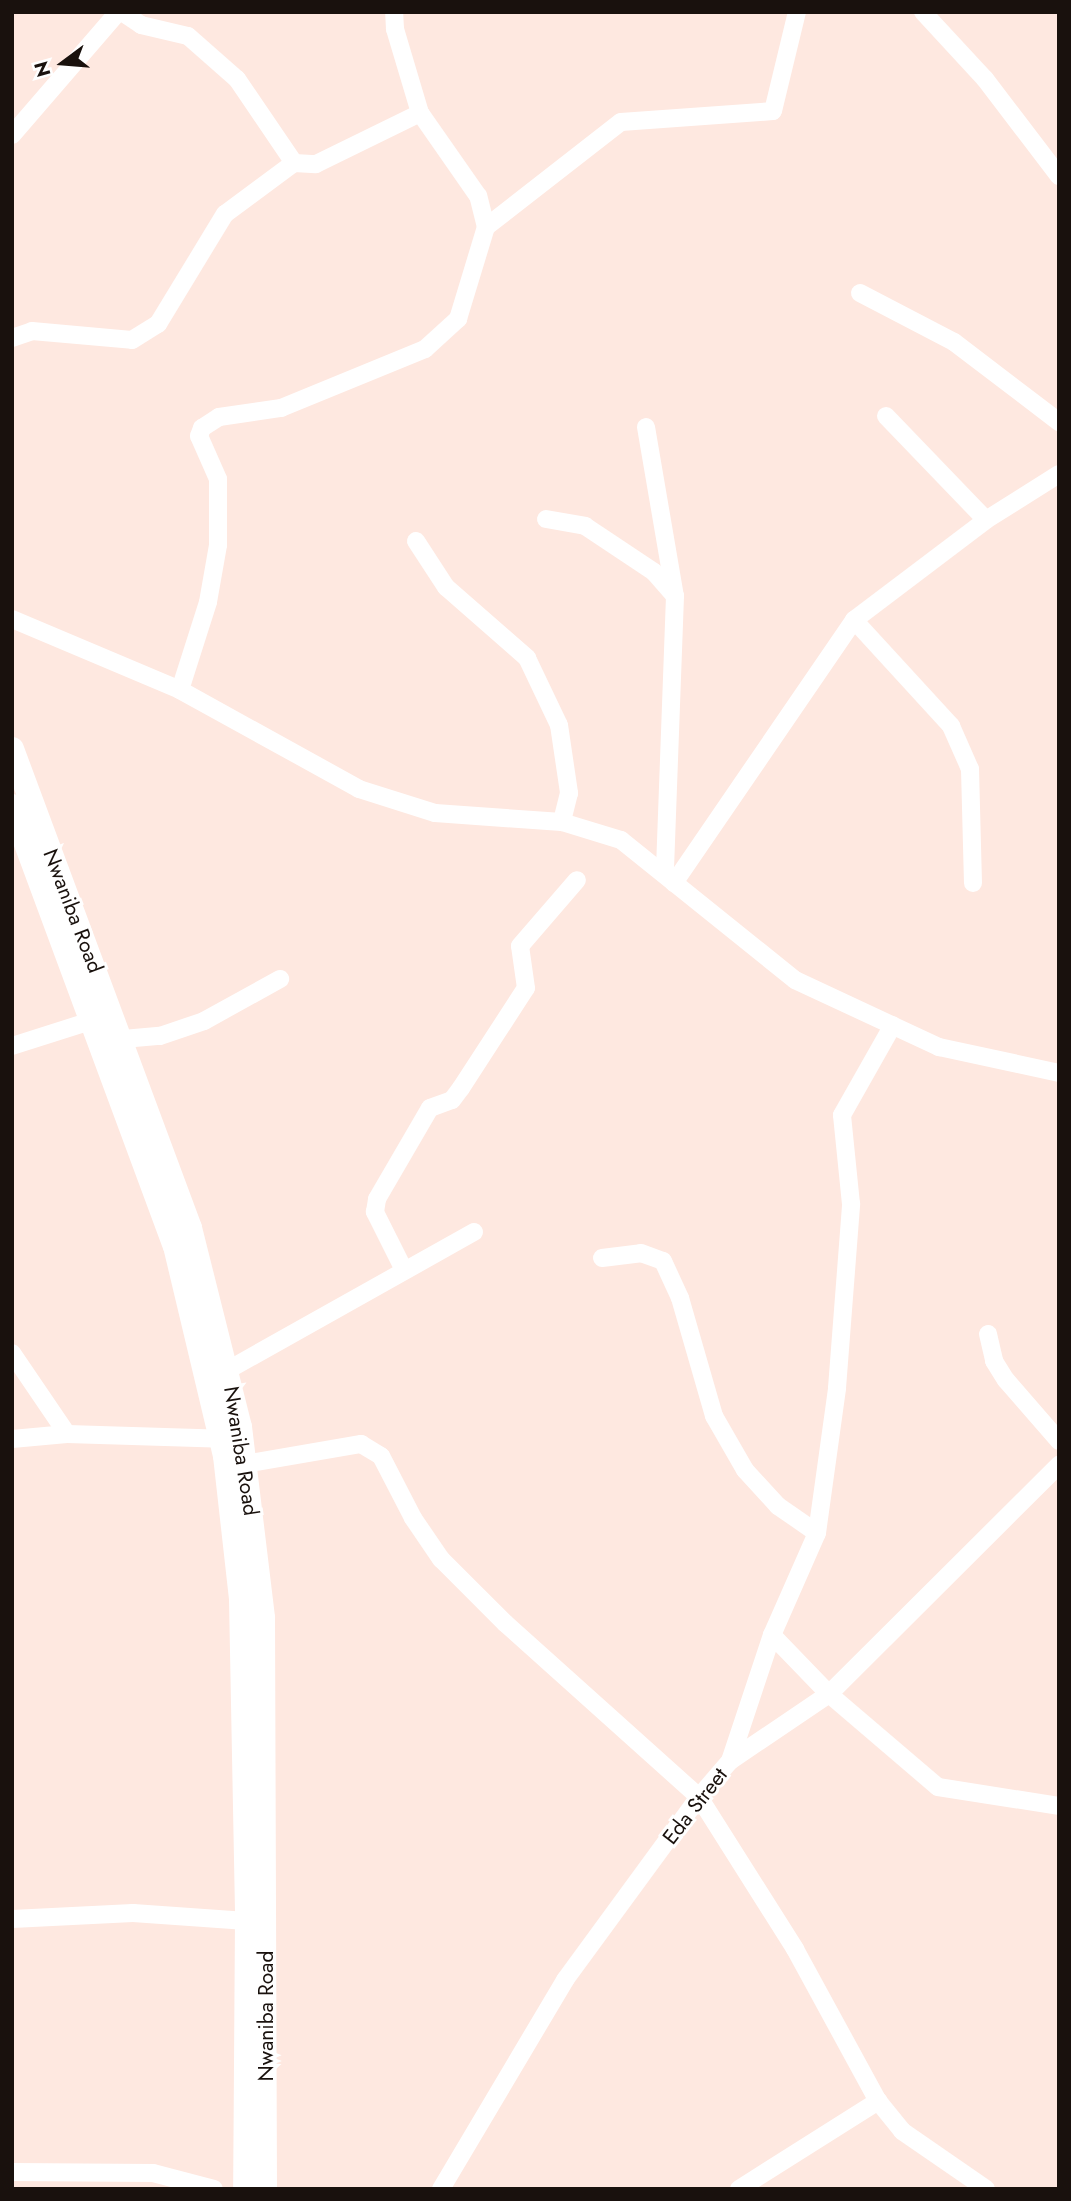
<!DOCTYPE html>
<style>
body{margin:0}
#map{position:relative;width:1071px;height:2201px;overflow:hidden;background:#fee8e0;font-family:Jost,sans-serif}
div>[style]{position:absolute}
.street>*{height:18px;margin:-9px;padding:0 9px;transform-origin:9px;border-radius:9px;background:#fff}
.secondary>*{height:24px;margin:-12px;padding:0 12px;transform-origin:12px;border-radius:12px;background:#fff}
span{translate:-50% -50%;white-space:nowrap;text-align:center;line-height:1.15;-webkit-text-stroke:6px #fff;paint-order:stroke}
.street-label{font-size:21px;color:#19110d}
.frame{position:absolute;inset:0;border:14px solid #19110d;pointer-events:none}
.north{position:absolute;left:28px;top:28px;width:70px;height:70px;-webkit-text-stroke:5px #fff;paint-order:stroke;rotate:254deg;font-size:19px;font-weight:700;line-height:28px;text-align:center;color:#19110d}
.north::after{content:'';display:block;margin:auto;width:24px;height:32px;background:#19110d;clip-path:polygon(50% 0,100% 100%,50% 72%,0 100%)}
</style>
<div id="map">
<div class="street">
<div style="left:122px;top:12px;width:23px;rotate:34deg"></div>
<div style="left:141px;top:25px;width:48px;rotate:13.2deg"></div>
<div style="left:188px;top:36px;width:65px;rotate:41.3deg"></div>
<div style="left:237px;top:79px;width:102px;rotate:55.8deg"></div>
<div style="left:294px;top:163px;width:22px;rotate:3deg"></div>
<div style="left:316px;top:164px;width:116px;rotate:-26.1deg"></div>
<div style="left:923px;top:12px;width:91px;rotate:47.2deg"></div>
<div style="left:985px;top:79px;width:122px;rotate:52.7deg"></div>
<div style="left:12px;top:135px;width:162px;rotate:-49.2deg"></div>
<div style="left:486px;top:227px;width:171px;rotate:-37.9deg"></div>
<div style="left:621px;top:122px;width:152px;rotate:-4.1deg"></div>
<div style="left:773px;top:111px;width:102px;rotate:-76.4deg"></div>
<div style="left:860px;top:293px;width:106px;rotate:27.5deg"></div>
<div style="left:954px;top:342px;width:132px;rotate:37.3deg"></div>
<div style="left:12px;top:338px;width:21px;rotate:-19deg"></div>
<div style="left:32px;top:331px;width:100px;rotate:5.1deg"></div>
<div style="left:132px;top:340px;width:31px;rotate:-32deg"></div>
<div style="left:158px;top:324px;width:129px;rotate:-58.7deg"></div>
<div style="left:225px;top:214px;width:86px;rotate:-36.5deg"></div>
<div style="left:886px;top:416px;width:144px;rotate:46.1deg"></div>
<div style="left:646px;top:427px;width:171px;rotate:80.3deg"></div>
<div style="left:675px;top:596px;width:276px;rotate:92.1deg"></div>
<div style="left:546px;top:519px;width:40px;rotate:10deg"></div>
<div style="left:585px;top:526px;width:83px;rotate:33.7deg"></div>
<div style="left:654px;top:572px;width:32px;rotate:49deg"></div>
<div style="left:416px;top:541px;width:55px;rotate:56.9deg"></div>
<div style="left:446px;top:587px;width:108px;rotate:41.2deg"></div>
<div style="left:527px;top:658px;width:74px;rotate:64.5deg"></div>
<div style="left:559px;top:725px;width:69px;rotate:81.6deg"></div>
<div style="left:569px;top:793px;width:30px;rotate:104deg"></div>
<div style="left:12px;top:619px;width:182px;rotate:22.9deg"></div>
<div style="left:180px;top:690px;width:205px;rotate:28.9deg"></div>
<div style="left:359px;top:789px;width:80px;rotate:17.5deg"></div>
<div style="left:435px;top:813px;width:127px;rotate:4.1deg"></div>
<div style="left:562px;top:822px;width:62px;rotate:17deg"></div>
<div style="left:621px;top:840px;width:223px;rotate:38.8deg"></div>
<div style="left:795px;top:980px;width:159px;rotate:25deg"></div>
<div style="left:939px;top:1047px;width:123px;rotate:12.2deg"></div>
<div style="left:854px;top:620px;width:144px;rotate:47.5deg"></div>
<div style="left:951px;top:726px;width:47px;rotate:66.2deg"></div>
<div style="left:970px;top:769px;width:114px;rotate:88.5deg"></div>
<div style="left:180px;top:690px;width:92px;rotate:-72.3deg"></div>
<div style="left:208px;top:602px;width:58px;rotate:-80deg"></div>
<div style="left:218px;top:545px;width:66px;rotate:-90deg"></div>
<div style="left:218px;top:479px;width:47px;rotate:-113.8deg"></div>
<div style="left:199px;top:436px;width:9px;rotate:-69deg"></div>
<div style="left:202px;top:428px;width:20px;rotate:-33deg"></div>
<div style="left:219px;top:417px;width:63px;rotate:-8.3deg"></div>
<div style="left:281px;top:408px;width:156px;rotate:-22.3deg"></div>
<div style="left:425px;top:349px;width:45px;rotate:-42.3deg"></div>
<div style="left:458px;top:319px;width:96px;rotate:-73.1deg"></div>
<div style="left:486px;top:227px;width:32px;rotate:-104deg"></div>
<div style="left:478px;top:196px;width:101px;rotate:-124.9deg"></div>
<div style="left:420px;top:113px;width:88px;rotate:-106.6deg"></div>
<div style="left:395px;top:29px;width:17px;rotate:-93deg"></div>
<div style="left:674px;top:883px;width:319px;rotate:-55.6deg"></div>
<div style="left:854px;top:620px;width:166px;rotate:-37.1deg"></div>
<div style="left:986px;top:520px;width:86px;rotate:-32.2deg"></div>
<div style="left:123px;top:1039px;width:37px;rotate:-5deg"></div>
<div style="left:160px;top:1036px;width:46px;rotate:-18.8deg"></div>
<div style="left:204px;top:1021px;width:87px;rotate:-28.9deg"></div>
<div style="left:12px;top:1046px;width:86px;rotate:-17.6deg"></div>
<div style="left:602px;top:1258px;width:39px;rotate:-7deg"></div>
<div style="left:641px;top:1253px;width:23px;rotate:20deg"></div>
<div style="left:663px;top:1261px;width:41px;rotate:65.3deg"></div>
<div style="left:680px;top:1298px;width:123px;rotate:73.9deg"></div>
<div style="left:714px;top:1416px;width:62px;rotate:60.1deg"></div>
<div style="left:745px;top:1470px;width:49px;rotate:47.5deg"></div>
<div style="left:778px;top:1506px;width:47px;rotate:34.7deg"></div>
<div style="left:403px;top:1268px;width:63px;rotate:-116.6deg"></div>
<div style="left:375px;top:1212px;width:13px;rotate:-81deg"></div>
<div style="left:377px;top:1199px;width:105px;rotate:-59.8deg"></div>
<div style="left:430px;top:1108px;width:23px;rotate:-20deg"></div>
<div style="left:452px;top:1100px;width:15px;rotate:-53deg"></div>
<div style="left:461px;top:1088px;width:119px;rotate:-57deg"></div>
<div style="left:526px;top:988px;width:42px;rotate:-98.1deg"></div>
<div style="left:520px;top:946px;width:87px;rotate:-49.2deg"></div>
<div style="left:988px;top:1334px;width:28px;rotate:77deg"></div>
<div style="left:994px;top:1361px;width:22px;rotate:58deg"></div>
<div style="left:1006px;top:1380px;width:81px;rotate:49deg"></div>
<div style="left:12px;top:1353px;width:98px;rotate:55.8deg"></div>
<div style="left:228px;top:1370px;width:282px;rotate:-29.3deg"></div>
<div style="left:12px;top:1439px;width:55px;rotate:-5.2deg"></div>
<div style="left:67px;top:1434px;width:155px;rotate:1.8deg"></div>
<div style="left:245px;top:1464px;width:118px;rotate:-9.8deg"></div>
<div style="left:361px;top:1444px;width:23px;rotate:31deg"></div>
<div style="left:381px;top:1456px;width:70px;rotate:62.7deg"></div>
<div style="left:413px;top:1518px;width:50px;rotate:55.7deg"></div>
<div style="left:441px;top:1559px;width:91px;rotate:45deg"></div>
<div style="left:505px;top:1623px;width:261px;rotate:41.9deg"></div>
<div style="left:699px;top:1797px;width:180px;rotate:57.7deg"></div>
<div style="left:795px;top:1949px;width:173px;rotate:61.4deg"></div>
<div style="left:878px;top:2101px;width:38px;rotate:51deg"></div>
<div style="left:902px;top:2131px;width:102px;rotate:34.6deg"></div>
<div style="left:772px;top:1635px;width:82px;rotate:46deg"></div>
<div style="left:829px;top:1694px;width:143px;rotate:40.5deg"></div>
<div style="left:938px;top:1787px;width:122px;rotate:8.9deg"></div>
<div style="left:730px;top:1761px;width:133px;rotate:-71.6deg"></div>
<div style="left:772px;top:1635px;width:111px;rotate:-66.2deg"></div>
<div style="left:817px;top:1533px;width:146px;rotate:-82.1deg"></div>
<div style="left:837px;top:1388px;width:185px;rotate:-85.6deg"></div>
<div style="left:851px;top:1204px;width:89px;rotate:-95.8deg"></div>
<div style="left:842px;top:1115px;width:103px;rotate:-60.5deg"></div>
<div style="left:12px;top:1919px;width:121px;rotate:-2.8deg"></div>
<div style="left:133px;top:1913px;width:114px;rotate:4deg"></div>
<div style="left:12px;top:2172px;width:141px;rotate:0.4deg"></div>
<div style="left:153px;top:2173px;width:63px;rotate:14.7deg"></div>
<div style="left:441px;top:2189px;width:243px;rotate:-59.3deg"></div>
<div style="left:565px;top:1980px;width:227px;rotate:-53.8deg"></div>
<div style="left:699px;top:1797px;width:48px;rotate:-49.3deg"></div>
<div style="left:730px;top:1761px;width:120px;rotate:-34.1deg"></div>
<div style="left:829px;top:1694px;width:325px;rotate:-44.9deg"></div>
<div style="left:739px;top:2189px;width:165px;rotate:-32.3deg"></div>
</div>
<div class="secondary">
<div style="left:12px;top:749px;width:511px;rotate:69.61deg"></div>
<div style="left:190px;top:1228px;width:205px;rotate:75.9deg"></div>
<div style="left:240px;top:1427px;width:192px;rotate:83.1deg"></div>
<div style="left:263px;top:1618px;width:571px;rotate:89.8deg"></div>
<div style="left:12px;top:806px;width:469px;rotate:69.7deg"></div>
<div style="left:175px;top:1246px;width:216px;rotate:76.6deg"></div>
<div style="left:225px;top:1456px;width:144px;rotate:83.6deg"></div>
<div style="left:241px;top:1599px;width:322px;rotate:88.9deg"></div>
<div style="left:247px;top:1921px;width:268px;rotate:90.4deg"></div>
</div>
<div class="street-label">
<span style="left:73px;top:911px;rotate:69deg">Nwaniba Road</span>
<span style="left:241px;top:1451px;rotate:81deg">Nwaniba Road</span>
<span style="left:695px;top:1806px;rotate:-52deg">Eda Street</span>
<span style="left:266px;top:2016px;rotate:-90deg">Nwaniba Road</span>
</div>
<div class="frame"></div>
<div class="north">N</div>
</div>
